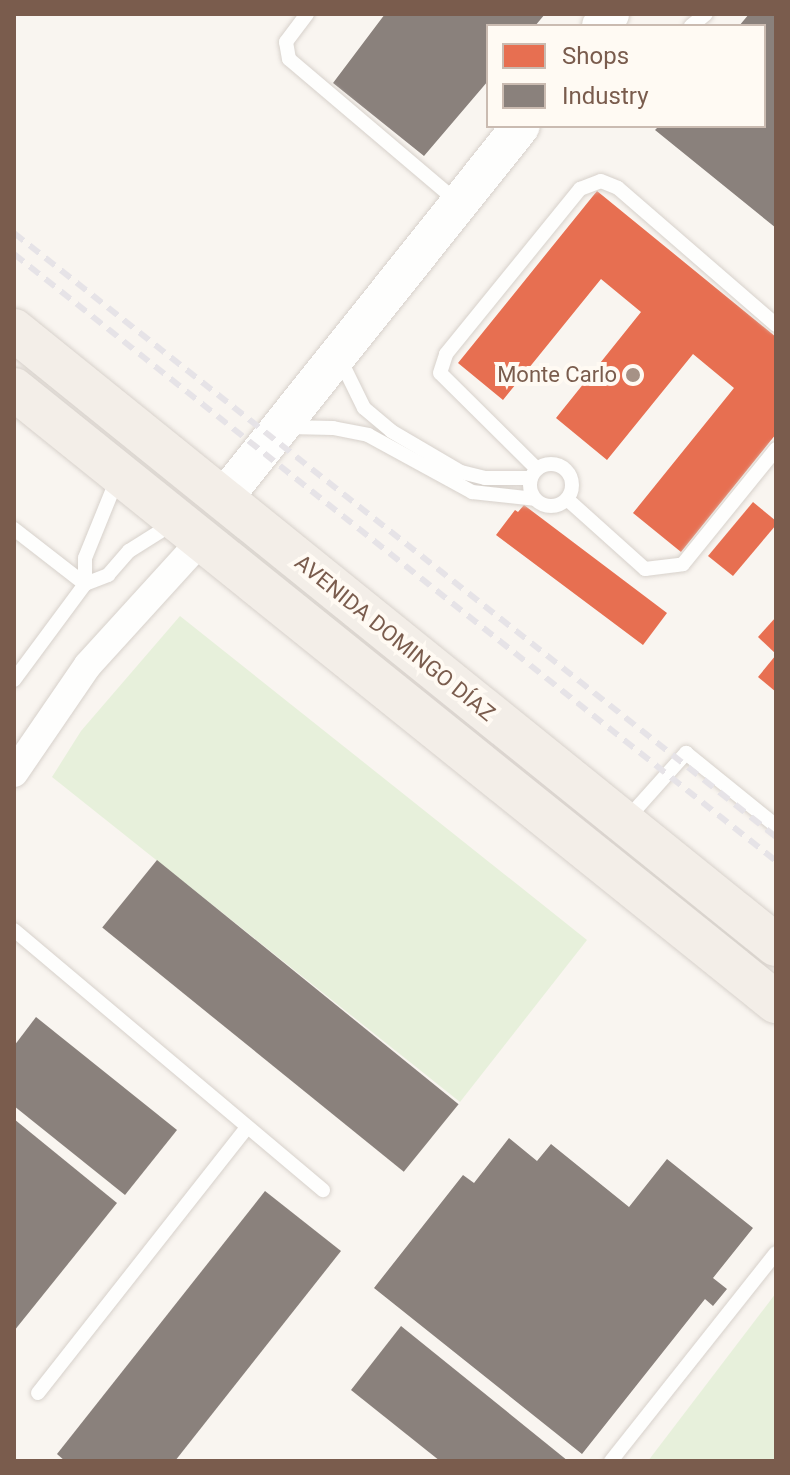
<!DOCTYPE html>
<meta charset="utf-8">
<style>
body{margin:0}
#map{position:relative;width:790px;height:1475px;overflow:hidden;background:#f9f5f0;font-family:Roboto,sans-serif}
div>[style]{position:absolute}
.green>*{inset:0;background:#e7f0db}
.shops>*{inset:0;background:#e76f51}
.industry>*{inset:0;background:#8a817c;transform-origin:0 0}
.roads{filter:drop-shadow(0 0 2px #d7d1cb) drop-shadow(0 0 2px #d7d1cb)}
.lane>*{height:14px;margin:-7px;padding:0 7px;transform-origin:7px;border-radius:7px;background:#fefefd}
.lane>.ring{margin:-7px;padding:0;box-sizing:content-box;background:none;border:14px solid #fefefd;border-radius:50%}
.street>*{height:28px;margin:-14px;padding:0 14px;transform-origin:14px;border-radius:14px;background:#fefefd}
.secondary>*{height:38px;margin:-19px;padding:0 19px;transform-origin:19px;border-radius:19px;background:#fefefd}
.primary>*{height:42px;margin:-21px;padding:0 21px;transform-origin:21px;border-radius:21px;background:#f3eee8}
.rail>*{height:6px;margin-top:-3px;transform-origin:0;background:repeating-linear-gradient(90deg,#e6e3e7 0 12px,transparent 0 20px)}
.dots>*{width:22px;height:22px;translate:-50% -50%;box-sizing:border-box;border:4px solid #fffaf3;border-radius:50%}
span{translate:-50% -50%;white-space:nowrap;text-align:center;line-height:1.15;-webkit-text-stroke:8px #fffaf3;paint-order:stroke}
.poi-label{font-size:22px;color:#7a5c4d}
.right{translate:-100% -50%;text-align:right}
.street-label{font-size:22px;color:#7a5c4d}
.frame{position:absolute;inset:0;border:16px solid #7a5c4d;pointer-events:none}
.legend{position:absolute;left:486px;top:24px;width:280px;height:104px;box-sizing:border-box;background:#fffaf3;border:2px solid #cabbb1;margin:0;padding:10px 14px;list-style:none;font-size:24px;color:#7a5c4d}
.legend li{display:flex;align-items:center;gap:16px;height:40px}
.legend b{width:40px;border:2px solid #cabbb1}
</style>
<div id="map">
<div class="green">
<div style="clip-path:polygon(180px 616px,587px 940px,460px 1102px,52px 777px,81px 731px)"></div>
<div style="clip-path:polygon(776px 1293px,776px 1461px,648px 1461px)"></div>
</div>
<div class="shops">
<div style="clip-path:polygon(597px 191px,776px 337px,776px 434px,681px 552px,633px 513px,734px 388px,693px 354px,607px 460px,556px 418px,641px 312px,601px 279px,503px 400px,458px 363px)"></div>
<div style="clip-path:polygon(753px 502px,776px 521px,776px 525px,733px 576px,708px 556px)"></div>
<div style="clip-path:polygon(524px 505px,667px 613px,643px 645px,496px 535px,515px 510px,518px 512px)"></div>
<div style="clip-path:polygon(776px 617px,776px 654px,758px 637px)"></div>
<div style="clip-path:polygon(776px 655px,776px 692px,758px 677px)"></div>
</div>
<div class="industry">
<div style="clip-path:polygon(385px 14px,545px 14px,535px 26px,488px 26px,488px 81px,424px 156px,333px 83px)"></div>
<div style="clip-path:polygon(749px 14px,776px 14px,776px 228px,655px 130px,659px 126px,764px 126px,764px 26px,739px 26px)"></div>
<div style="left:157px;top:860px;width:388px;height:87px;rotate:39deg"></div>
<div style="clip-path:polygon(36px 1017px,177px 1130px,125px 1195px,14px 1106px,14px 1046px)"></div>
<div style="clip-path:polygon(14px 1119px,117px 1203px,14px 1331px)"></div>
<div style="clip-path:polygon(509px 1138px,537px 1161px,551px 1144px,629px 1207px,667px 1159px,753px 1228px,713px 1278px,727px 1289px,713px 1306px,705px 1299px,582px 1454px,374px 1288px,463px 1175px,474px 1183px)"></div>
<div style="clip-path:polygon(265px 1191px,341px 1251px,175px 1461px,65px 1461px,57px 1454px)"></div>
<div style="clip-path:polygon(401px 1326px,568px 1461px,440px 1461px,351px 1390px)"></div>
</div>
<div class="roads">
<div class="lane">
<div style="left:307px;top:14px;width:35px;rotate:127deg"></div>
<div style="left:286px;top:42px;width:17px;rotate:80deg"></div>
<div style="left:289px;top:59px;width:223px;rotate:40.3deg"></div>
<div style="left:691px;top:26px;width:19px;rotate:-39deg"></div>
<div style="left:339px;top:357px;width:57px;rotate:63.9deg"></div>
<div style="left:364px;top:408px;width:35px;rotate:40deg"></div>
<div style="left:391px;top:431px;width:81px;rotate:30.4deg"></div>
<div style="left:461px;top:472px;width:25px;rotate:14deg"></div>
<div style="left:485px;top:478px;width:46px"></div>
<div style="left:288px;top:427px;width:45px;rotate:1.3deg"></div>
<div style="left:333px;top:428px;width:36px;rotate:11deg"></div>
<div style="left:368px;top:435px;width:119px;rotate:28.7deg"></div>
<div style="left:472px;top:492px;width:63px;rotate:6.3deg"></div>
<div class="ring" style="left:530px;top:464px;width:28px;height:28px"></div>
<div style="left:537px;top:469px;width:136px;rotate:-135.3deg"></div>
<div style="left:440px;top:373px;width:20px;rotate:-72deg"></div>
<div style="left:446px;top:354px;width:213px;rotate:-50.9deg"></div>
<div style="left:580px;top:189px;width:22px;rotate:-21deg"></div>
<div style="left:601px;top:181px;width:18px;rotate:22deg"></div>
<div style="left:618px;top:188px;width:209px;rotate:40.9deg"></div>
<div style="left:567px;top:499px;width:105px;rotate:41.9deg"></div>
<div style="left:645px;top:569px;width:38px;rotate:-7deg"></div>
<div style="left:683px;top:564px;width:148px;rotate:-51deg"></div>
<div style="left:14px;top:529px;width:90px;rotate:37.8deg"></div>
<div style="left:85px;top:584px;width:26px;rotate:-90deg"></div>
<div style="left:85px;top:558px;width:85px;rotate:-67.9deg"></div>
<div style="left:14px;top:680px;width:119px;rotate:-53.5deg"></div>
<div style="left:85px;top:584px;width:25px;rotate:-21deg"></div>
<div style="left:108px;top:575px;width:32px;rotate:-49deg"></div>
<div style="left:129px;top:551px;width:54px;rotate:-32.2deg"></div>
<div style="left:627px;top:819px;width:89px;rotate:-48.2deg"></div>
<div style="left:686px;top:753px;width:116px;rotate:39deg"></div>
<div style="left:14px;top:930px;width:404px;rotate:40.1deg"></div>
<div style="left:38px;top:1393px;width:338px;rotate:-51.8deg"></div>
<div style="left:611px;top:1461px;width:265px;rotate:-51.6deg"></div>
</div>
<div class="street">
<div style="left:14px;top:773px;width:131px;rotate:-55.6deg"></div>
<div style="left:88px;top:665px;width:166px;rotate:-47.7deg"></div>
</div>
<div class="secondary">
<div style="left:601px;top:26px;width:15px;rotate:-53deg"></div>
<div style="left:223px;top:499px;width:477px;rotate:-51.4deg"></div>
</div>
<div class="primary">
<div style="left:14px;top:330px;width:979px;rotate:38.91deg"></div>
<div style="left:14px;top:389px;width:978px;rotate:38.82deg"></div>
</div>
</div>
<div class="rail">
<div style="left:14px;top:233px;width:972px;rotate:38.4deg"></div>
<div style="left:14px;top:254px;width:974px;rotate:38.54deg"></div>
</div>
<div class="dots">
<div style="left:633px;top:375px;background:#a69286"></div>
</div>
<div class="poi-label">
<span class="right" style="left:617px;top:375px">Monte Carlo</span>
</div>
<div class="street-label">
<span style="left:395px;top:638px;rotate:39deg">AVENIDA DOMINGO DÍAZ</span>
</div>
<div class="frame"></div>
<ul class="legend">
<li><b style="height:22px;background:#e76f51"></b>Shops</li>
<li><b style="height:22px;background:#8a817c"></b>Industry</li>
</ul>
</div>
